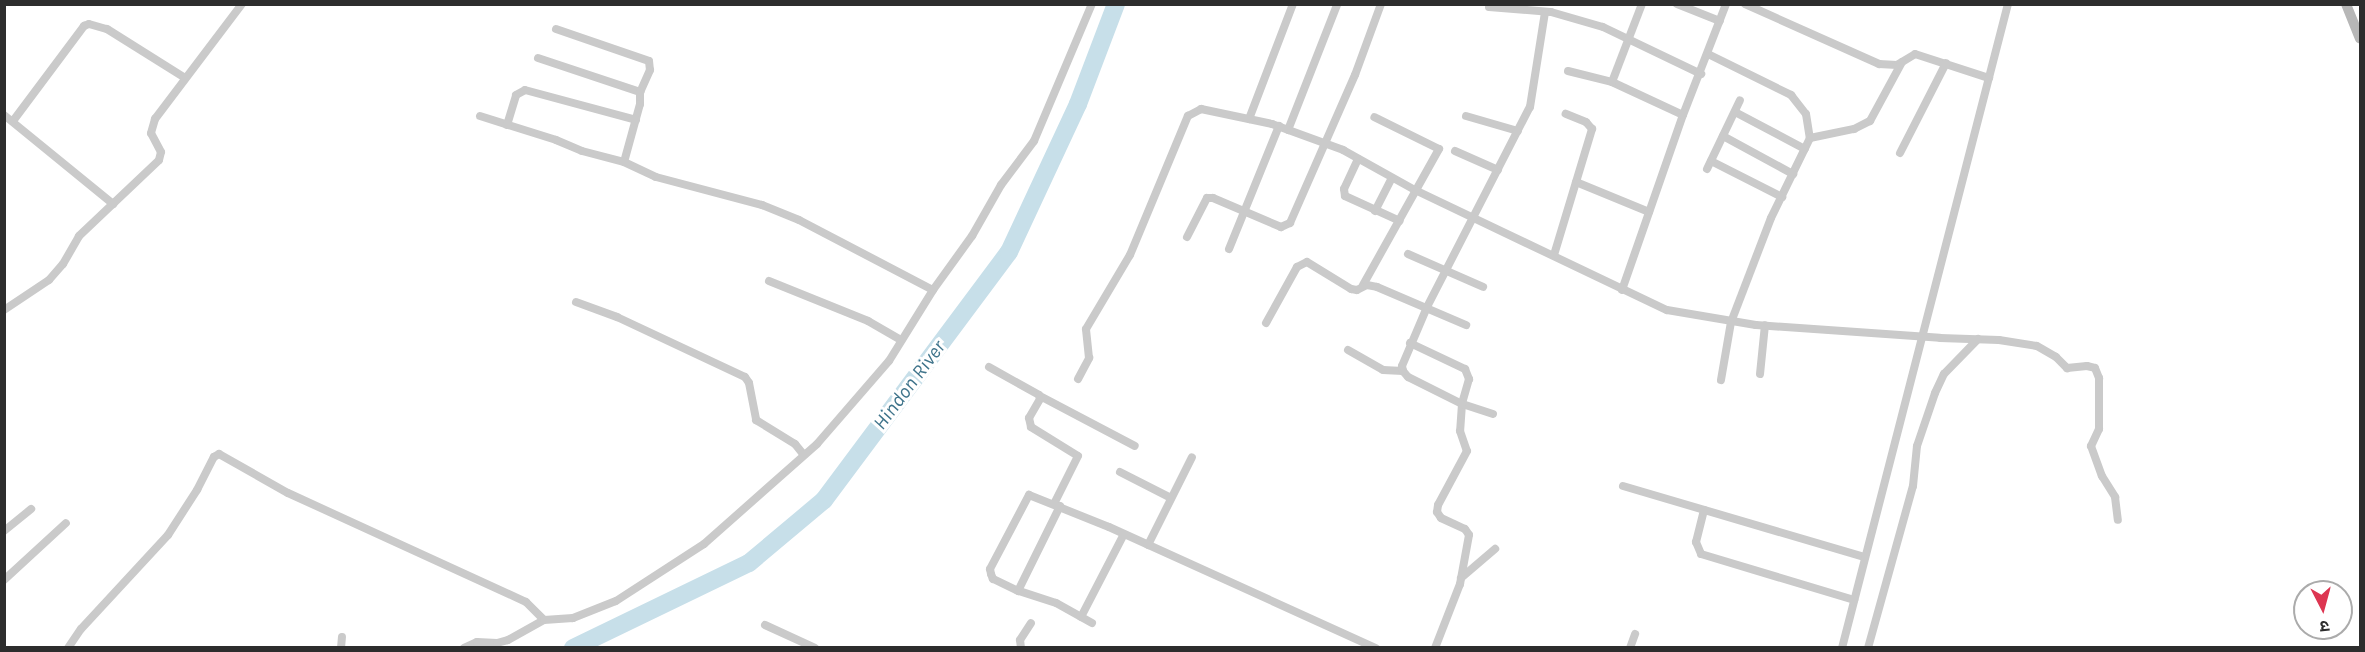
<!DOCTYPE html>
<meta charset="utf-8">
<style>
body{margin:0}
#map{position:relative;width:2365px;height:652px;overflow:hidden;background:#fff;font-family:Karla,"Noto Sans Devanagari",sans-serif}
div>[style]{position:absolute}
.river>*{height:18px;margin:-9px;padding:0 9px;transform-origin:9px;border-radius:9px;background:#c7dfe9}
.street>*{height:8px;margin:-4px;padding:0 4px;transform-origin:4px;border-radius:4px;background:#cacaca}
.secondary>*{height:10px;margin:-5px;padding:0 5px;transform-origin:5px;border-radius:5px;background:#b7b7b7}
span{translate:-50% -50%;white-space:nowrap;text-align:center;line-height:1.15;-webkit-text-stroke:6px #fff;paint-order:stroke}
.water-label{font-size:20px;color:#3f748b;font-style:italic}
.frame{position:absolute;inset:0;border:6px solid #2d2d2d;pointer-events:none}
.north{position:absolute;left:2293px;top:580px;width:60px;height:60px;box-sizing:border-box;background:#fff;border:2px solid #ababab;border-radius:50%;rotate:174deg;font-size:16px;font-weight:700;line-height:24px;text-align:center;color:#2d2d2d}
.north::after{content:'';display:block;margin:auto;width:21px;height:27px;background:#dd3551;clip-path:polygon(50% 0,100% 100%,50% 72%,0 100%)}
</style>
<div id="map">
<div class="river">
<div style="left:573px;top:648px;width:195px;rotate:-25.8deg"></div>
<div style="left:749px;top:563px;width:98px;rotate:-40deg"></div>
<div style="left:824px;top:500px;width:309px;rotate:-53.3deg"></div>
<div style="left:1009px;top:252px;width:163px;rotate:-65deg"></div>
<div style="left:1078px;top:104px;width:107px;rotate:-69.2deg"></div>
</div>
<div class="street">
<div style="left:1677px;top:4px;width:46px;rotate:21.6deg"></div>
<div style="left:1745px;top:4px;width:147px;rotate:24.1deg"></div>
<div style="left:1879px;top:64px;width:18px;rotate:3deg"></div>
<div style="left:1897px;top:65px;width:21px;rotate:-31deg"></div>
<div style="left:1915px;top:54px;width:78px;rotate:18deg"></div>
<div style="left:1489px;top:7px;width:62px;rotate:4.6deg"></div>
<div style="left:1551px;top:12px;width:54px;rotate:16.1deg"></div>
<div style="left:1603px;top:27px;width:109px;rotate:25.6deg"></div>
<div style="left:556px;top:29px;width:98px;rotate:19deg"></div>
<div style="left:649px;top:61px;width:9px;rotate:84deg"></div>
<div style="left:650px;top:70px;width:24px;rotate:114deg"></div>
<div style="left:1708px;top:54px;width:93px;rotate:26.3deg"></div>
<div style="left:1791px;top:95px;width:24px;rotate:52deg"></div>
<div style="left:1806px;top:114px;width:24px;rotate:81deg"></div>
<div style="left:1810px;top:138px;width:89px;rotate:116deg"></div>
<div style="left:1771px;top:218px;width:111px;rotate:111deg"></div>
<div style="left:1731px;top:322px;width:59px;rotate:99.8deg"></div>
<div style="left:538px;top:58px;width:108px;rotate:18.4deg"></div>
<div style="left:640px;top:92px;width:12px;rotate:90deg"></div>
<div style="left:640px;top:104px;width:60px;rotate:105.4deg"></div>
<div style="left:1568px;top:71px;width:45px;rotate:14deg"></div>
<div style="left:1612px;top:82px;width:78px;rotate:24.9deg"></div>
<div style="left:1612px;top:82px;width:84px;rotate:-69deg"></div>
<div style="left:1735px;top:112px;width:79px;rotate:27.9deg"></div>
<div style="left:4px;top:115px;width:141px;rotate:39.2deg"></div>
<div style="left:480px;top:116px;width:80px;rotate:17.5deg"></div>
<div style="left:556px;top:140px;width:28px;rotate:23deg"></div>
<div style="left:582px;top:151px;width:43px;rotate:14.7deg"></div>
<div style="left:624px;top:162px;width:35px;rotate:25deg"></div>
<div style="left:656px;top:177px;width:110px;rotate:14.8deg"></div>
<div style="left:762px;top:205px;width:40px;rotate:22deg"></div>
<div style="left:799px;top:220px;width:151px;rotate:27.6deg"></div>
<div style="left:1466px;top:116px;width:54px;rotate:16.1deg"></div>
<div style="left:1249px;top:119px;width:123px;rotate:-69.1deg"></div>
<div style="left:13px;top:121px;width:119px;rotate:-53.2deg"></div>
<div style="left:84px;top:26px;width:5px;rotate:-22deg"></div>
<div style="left:89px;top:24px;width:19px;rotate:16deg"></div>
<div style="left:107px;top:29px;width:92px;rotate:32.1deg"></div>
<div style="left:507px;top:125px;width:31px;rotate:-73deg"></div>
<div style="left:516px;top:95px;width:10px;rotate:-29deg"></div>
<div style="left:525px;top:90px;width:115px;rotate:15.1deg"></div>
<div style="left:1288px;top:130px;width:134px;rotate:-68.6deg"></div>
<div style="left:1723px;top:136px;width:80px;rotate:28.5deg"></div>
<div style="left:1810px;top:138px;width:45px;rotate:-11.6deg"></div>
<div style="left:1854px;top:129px;width:18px;rotate:-27deg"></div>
<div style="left:1870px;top:121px;width:67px;rotate:-61.5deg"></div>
<div style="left:1455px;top:151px;width:47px;rotate:23.8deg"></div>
<div style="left:1900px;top:153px;width:101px;rotate:-62.9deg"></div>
<div style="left:1358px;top:159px;width:33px;rotate:115deg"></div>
<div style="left:1344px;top:189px;width:7px;rotate:82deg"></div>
<div style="left:1345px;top:196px;width:60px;rotate:24.4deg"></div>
<div style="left:1711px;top:161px;width:80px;rotate:26.9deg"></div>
<div style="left:1707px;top:169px;width:76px;rotate:-64.4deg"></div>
<div style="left:1576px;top:182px;width:79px;rotate:22.3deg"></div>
<div style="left:1375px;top:211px;width:37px;rotate:-63deg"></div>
<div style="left:1187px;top:237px;width:44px;rotate:-62.9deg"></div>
<div style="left:1207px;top:198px;width:6px"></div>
<div style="left:1213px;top:198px;width:74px;rotate:23.1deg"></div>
<div style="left:1281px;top:227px;width:10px;rotate:-24deg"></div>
<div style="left:1290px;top:223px;width:162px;rotate:-66.3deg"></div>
<div style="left:1355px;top:75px;width:76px;rotate:-69.9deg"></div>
<div style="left:1229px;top:249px;width:133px;rotate:-67.9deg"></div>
<div style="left:1408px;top:254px;width:82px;rotate:23.7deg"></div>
<div style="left:1554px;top:255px;width:132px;rotate:-73.2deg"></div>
<div style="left:1592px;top:129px;width:9px;rotate:-131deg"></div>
<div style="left:1586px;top:122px;width:22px;rotate:-158deg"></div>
<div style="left:769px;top:281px;width:107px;rotate:22deg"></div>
<div style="left:868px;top:321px;width:38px;rotate:30deg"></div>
<div style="left:1363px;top:285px;width:156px;rotate:-60.8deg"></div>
<div style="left:1439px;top:149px;width:72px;rotate:-153.8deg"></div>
<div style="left:1622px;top:290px;width:185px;rotate:-70.8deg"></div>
<div style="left:1683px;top:115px;width:119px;rotate:-68.8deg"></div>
<div style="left:576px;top:302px;width:44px;rotate:20.1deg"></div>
<div style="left:617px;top:317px;width:141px;rotate:25.1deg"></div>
<div style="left:745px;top:377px;width:7px;rotate:56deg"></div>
<div style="left:749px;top:383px;width:38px;rotate:79deg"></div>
<div style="left:756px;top:420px;width:46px;rotate:31.6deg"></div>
<div style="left:795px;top:444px;width:14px;rotate:51deg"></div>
<div style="left:4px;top:310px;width:54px;rotate:-33.7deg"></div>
<div style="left:49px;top:280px;width:21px;rotate:-49deg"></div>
<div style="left:63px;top:264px;width:32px;rotate:-60deg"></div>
<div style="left:79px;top:236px;width:110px;rotate:-43.5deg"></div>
<div style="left:159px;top:160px;width:8px;rotate:-76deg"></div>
<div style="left:161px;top:152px;width:21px;rotate:-118deg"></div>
<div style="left:151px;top:133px;width:15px;rotate:-74deg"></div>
<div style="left:155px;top:119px;width:144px;rotate:-52.9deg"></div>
<div style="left:1266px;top:323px;width:64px;rotate:-61deg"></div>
<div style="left:1297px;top:267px;width:11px;rotate:-27deg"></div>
<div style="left:1307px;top:262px;width:52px;rotate:31.5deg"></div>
<div style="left:1351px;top:289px;width:6px;rotate:9deg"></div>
<div style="left:1357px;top:290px;width:11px;rotate:-27deg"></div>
<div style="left:1367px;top:285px;width:10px;rotate:11deg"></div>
<div style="left:1377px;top:287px;width:97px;rotate:23.1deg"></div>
<div style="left:1410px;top:343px;width:61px;rotate:25.3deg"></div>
<div style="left:1465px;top:369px;width:11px;rotate:68deg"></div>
<div style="left:1469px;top:379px;width:26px;rotate:106deg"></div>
<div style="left:1462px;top:404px;width:27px;rotate:94deg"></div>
<div style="left:1460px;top:431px;width:21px;rotate:71deg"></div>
<div style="left:1467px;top:451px;width:61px;rotate:118.2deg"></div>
<div style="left:1438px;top:505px;width:7px;rotate:98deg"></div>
<div style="left:1437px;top:512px;width:7px;rotate:56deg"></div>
<div style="left:1441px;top:518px;width:26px;rotate:25deg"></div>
<div style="left:1465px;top:529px;width:7px;rotate:56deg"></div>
<div style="left:1469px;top:535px;width:50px;rotate:100.4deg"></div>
<div style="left:1460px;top:584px;width:69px;rotate:111.3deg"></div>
<div style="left:1348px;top:350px;width:40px;rotate:29.7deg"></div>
<div style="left:1383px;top:370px;width:20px;rotate:3deg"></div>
<div style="left:989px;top:367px;width:57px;rotate:29.2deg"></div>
<div style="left:1039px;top:395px;width:4px;rotate:76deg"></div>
<div style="left:1040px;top:399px;width:22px;rotate:120deg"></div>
<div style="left:1029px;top:418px;width:9px;rotate:77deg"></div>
<div style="left:1031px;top:427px;width:55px;rotate:31.7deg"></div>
<div style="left:1078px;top:456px;width:54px;rotate:116.6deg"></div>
<div style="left:1760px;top:374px;width:49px;rotate:-84.2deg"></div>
<div style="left:1078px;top:379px;width:24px;rotate:-62deg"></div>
<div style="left:1089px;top:358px;width:29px;rotate:-96deg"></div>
<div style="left:1086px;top:329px;width:86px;rotate:-59.3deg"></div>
<div style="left:1130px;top:255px;width:151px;rotate:-67.4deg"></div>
<div style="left:1188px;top:116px;width:15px;rotate:-28deg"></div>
<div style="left:1201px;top:109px;width:73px;rotate:11.9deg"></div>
<div style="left:1272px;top:124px;width:76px;rotate:20.1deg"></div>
<div style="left:1343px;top:150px;width:82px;rotate:29.1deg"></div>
<div style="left:1415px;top:190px;width:279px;rotate:25.5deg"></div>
<div style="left:1667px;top:310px;width:90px;rotate:9.6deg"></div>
<div style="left:1756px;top:325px;width:184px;rotate:4deg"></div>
<div style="left:1940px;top:338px;width:59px;rotate:1.9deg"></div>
<div style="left:1999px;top:340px;width:38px;rotate:9deg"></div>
<div style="left:2037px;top:346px;width:22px;rotate:30deg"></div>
<div style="left:2056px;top:357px;width:16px;rotate:45deg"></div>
<div style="left:2067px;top:368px;width:20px;rotate:-6deg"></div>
<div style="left:2087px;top:366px;width:8px;rotate:14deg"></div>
<div style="left:2095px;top:368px;width:11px;rotate:68deg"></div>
<div style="left:2099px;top:378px;width:51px;rotate:90deg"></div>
<div style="left:2099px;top:429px;width:19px;rotate:115deg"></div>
<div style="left:2091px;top:446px;width:32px;rotate:70deg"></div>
<div style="left:2102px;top:476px;width:25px;rotate:58deg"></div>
<div style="left:2115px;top:497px;width:23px;rotate:83deg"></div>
<div style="left:1040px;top:396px;width:107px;rotate:27.8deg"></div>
<div style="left:1493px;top:414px;width:33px;rotate:-162deg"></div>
<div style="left:1462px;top:404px;width:60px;rotate:-153.4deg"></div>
<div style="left:1408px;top:377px;width:8px;rotate:-130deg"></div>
<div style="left:1403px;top:371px;width:5px;rotate:-101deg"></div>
<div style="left:1402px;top:366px;width:64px;rotate:-67deg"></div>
<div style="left:1427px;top:307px;width:225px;rotate:-62.8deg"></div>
<div style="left:1530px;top:107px;width:96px;rotate:-81deg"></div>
<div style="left:1120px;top:472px;width:57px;rotate:27deg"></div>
<div style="left:1623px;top:486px;width:252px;rotate:16.4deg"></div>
<div style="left:1704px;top:510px;width:33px;rotate:104deg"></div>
<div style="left:1696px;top:542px;width:13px;rotate:67deg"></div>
<div style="left:1701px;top:554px;width:160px;rotate:16.7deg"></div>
<div style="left:4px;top:531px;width:35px;rotate:-39deg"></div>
<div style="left:1148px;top:545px;width:98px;rotate:-63.4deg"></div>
<div style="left:1461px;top:578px;width:45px;rotate:-40.5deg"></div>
<div style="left:4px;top:580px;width:84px;rotate:-42.6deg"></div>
<div style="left:1018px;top:591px;width:95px;rotate:-63.7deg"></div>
<div style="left:1081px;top:617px;width:93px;rotate:-62.6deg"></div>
<div style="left:1092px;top:623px;width:41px;rotate:-150.9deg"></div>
<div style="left:1056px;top:603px;width:40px;rotate:-162deg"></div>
<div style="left:1018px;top:591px;width:28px;rotate:-154deg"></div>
<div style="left:993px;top:579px;width:5px;rotate:-112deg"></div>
<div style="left:991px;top:574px;width:5px;rotate:-101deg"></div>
<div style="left:990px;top:569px;width:84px;rotate:-62.2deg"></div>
<div style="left:1029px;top:495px;width:86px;rotate:21.8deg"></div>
<div style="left:1109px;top:527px;width:293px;rotate:24.4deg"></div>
<div style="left:765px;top:625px;width:55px;rotate:24.7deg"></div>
<div style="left:68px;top:648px;width:23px;rotate:-56deg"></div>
<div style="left:81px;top:629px;width:128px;rotate:-47.2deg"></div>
<div style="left:168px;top:535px;width:54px;rotate:-57.2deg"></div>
<div style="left:197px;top:490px;width:37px;rotate:-63deg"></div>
<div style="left:214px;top:457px;width:6px;rotate:-31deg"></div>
<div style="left:219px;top:454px;width:79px;rotate:29.5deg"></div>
<div style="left:288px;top:493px;width:262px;rotate:24.6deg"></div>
<div style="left:526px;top:602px;width:25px;rotate:45deg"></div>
<div style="left:341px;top:648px;width:11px;rotate:-85deg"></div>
<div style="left:464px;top:648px;width:14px;rotate:-25deg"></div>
<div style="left:477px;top:642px;width:20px;rotate:3deg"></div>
<div style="left:497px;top:643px;width:11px;rotate:-15deg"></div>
<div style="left:508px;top:640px;width:41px;rotate:-29.1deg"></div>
<div style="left:544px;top:620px;width:29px;rotate:-4deg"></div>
<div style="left:573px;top:618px;width:46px;rotate:-21.6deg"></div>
<div style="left:616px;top:601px;width:105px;rotate:-32.9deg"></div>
<div style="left:704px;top:544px;width:151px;rotate:-41.5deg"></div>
<div style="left:817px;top:444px;width:110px;rotate:-49.1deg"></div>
<div style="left:889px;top:361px;width:84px;rotate:-58.2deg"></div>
<div style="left:933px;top:290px;width:67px;rotate:-54.2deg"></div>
<div style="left:972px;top:236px;width:59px;rotate:-60.4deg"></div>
<div style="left:1001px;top:185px;width:55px;rotate:-53.1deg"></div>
<div style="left:1034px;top:141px;width:149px;rotate:-67.1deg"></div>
<div style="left:1021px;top:648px;width:8px;rotate:-97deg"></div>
<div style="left:1020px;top:640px;width:20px;rotate:-57deg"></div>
<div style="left:1630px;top:648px;width:15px;rotate:-70deg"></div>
<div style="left:1842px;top:648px;width:665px;rotate:-75.55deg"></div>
<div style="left:1868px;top:648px;width:168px;rotate:-74.5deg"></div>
<div style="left:1913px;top:486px;width:40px;rotate:-84.3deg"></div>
<div style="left:1917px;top:446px;width:56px;rotate:-71.2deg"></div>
<div style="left:1935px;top:393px;width:21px;rotate:-65deg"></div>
<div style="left:1944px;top:374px;width:49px;rotate:-45.8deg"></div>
</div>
<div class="secondary">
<div style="left:2346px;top:4px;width:37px;rotate:68deg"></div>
</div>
<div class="water-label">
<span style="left:909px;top:385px;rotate:-53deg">Hindon River</span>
</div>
<div class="frame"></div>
<div class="north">उ</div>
</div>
